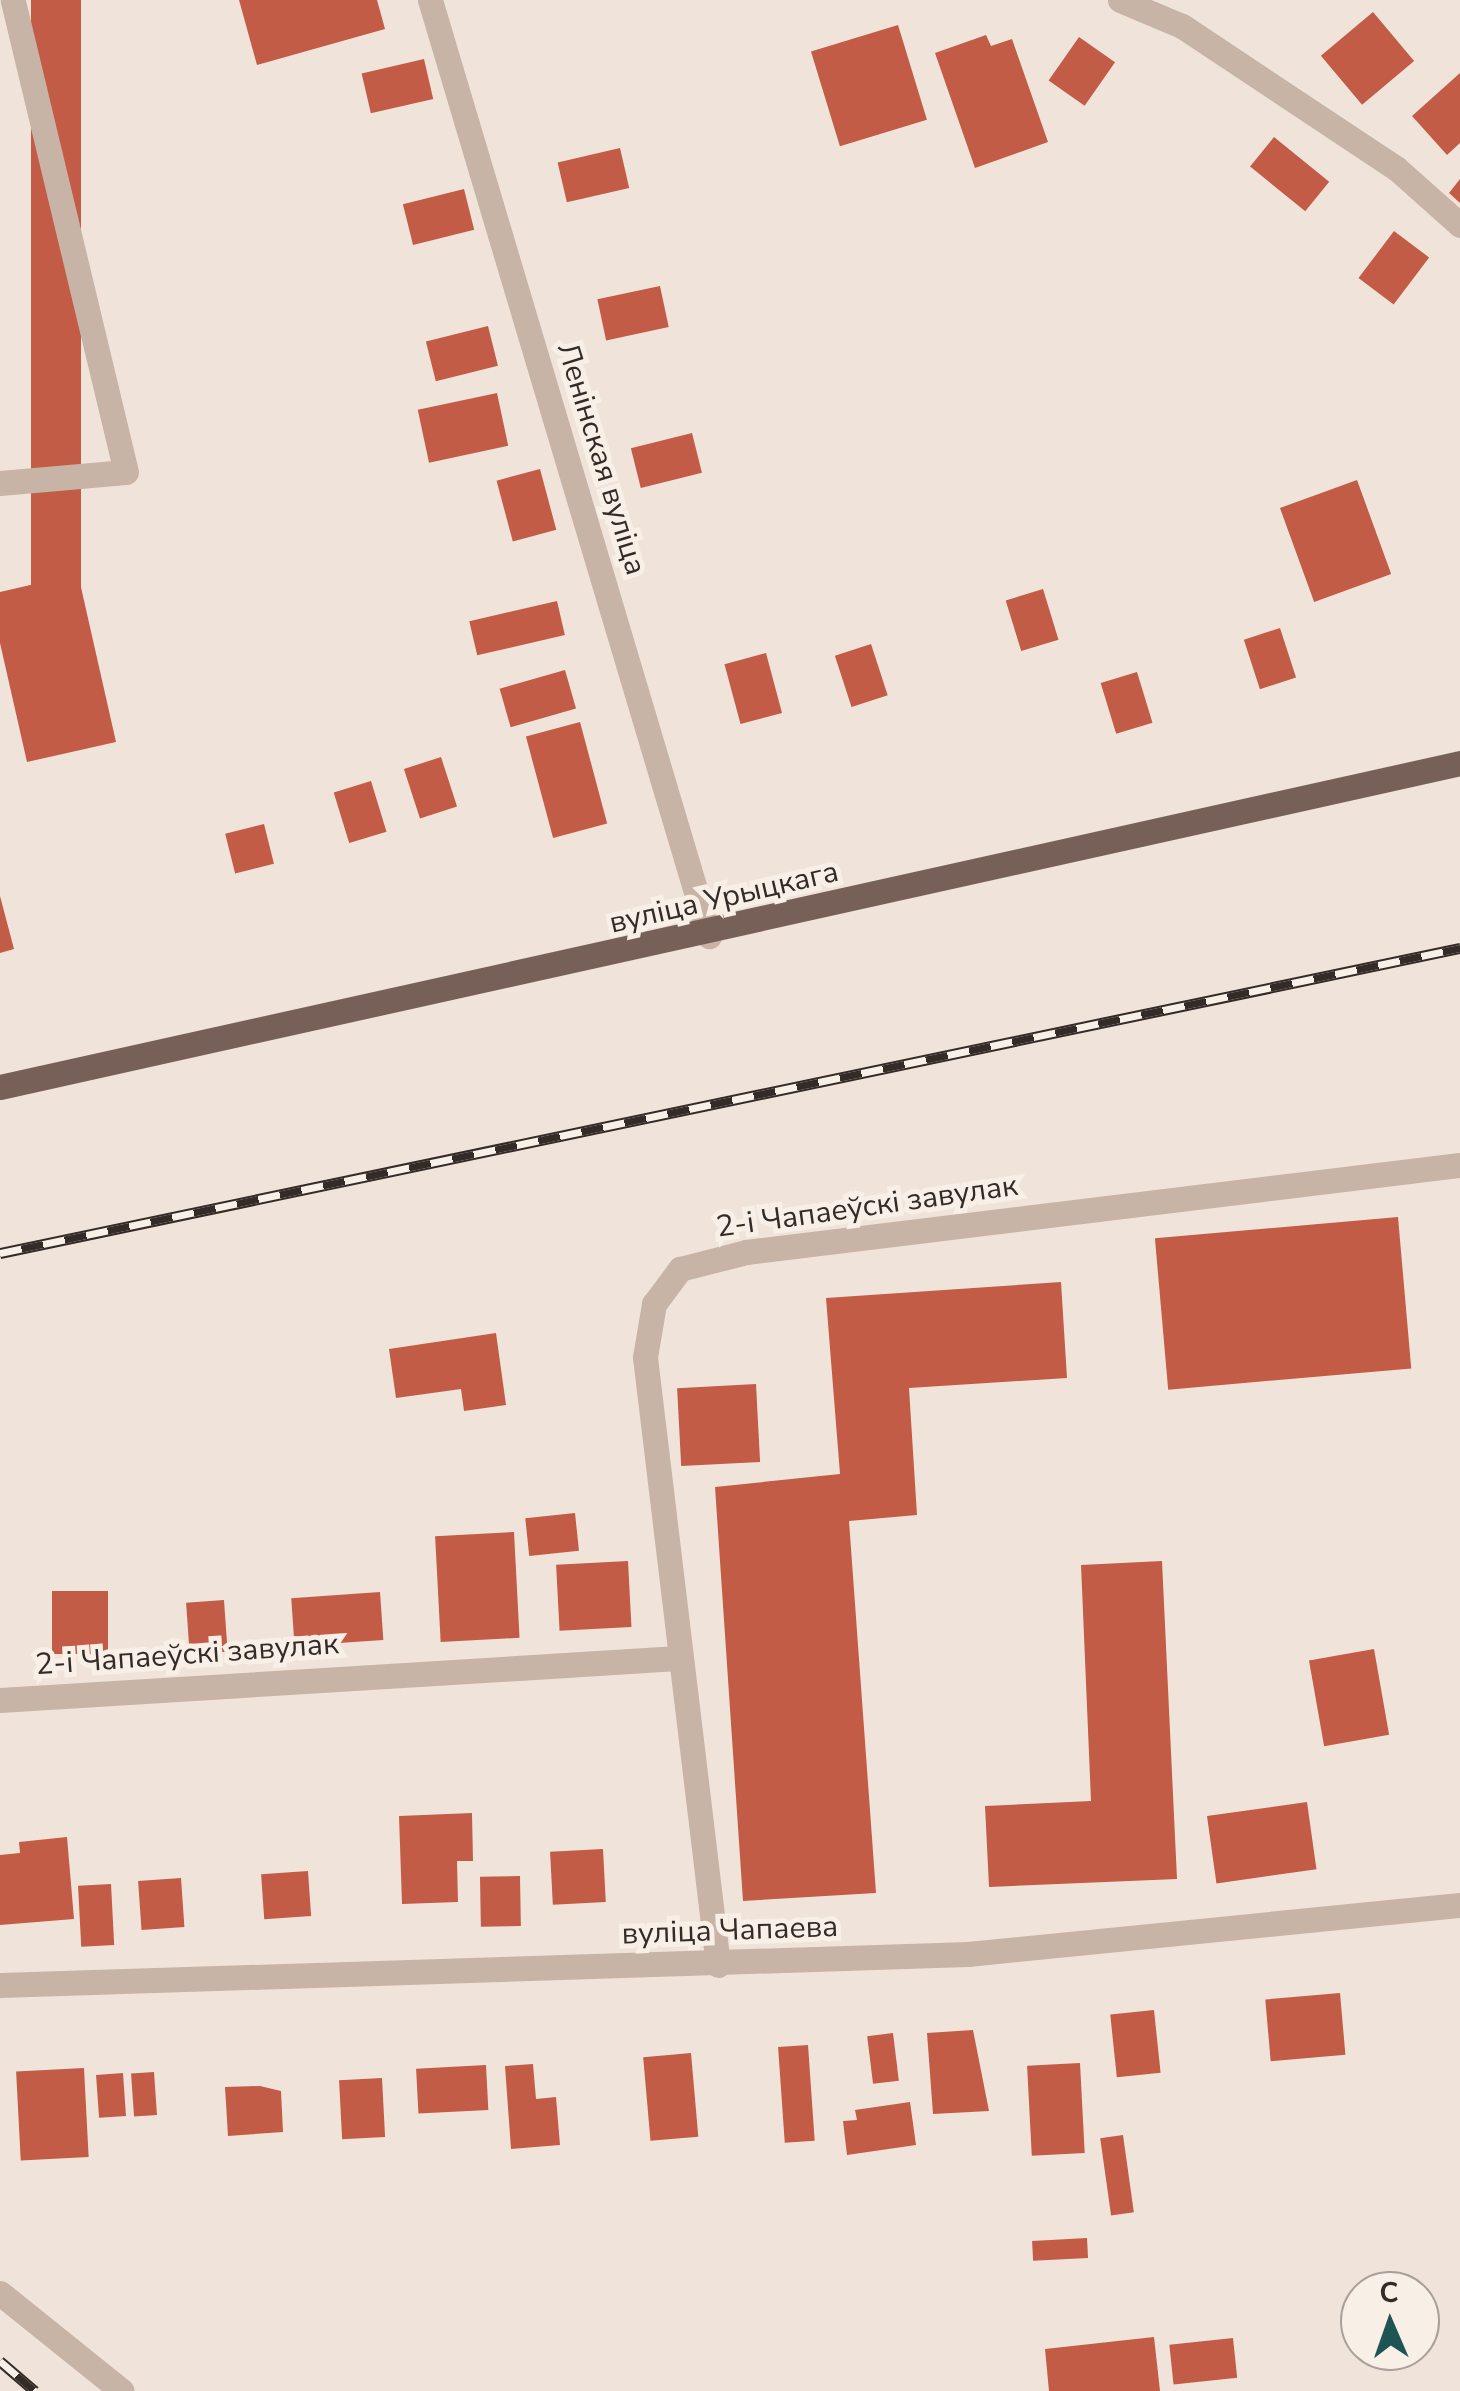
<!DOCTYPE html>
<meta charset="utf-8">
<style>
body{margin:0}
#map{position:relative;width:1460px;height:2391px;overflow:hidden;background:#f0e4da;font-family:"Nunito Sans",sans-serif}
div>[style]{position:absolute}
.building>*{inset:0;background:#c25c46;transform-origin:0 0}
.minor>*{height:25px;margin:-12.5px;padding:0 12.5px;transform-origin:12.5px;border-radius:12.5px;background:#c8b4a6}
.major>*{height:25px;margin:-12.5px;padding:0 12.5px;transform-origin:12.5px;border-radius:12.5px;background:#766058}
.rail>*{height:11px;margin-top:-5.5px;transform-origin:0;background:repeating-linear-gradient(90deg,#f8efe6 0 22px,#342a27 0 44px);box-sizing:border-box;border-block:2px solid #342a27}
span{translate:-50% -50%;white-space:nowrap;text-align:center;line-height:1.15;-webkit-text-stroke:10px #f8efe6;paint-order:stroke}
.street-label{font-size:30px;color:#342a27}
.north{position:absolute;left:1340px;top:2271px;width:100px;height:100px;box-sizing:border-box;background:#f8efe6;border:2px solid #aaa09a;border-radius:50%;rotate:358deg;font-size:28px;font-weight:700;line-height:40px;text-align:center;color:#342a27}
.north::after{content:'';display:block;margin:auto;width:35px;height:45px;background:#1e5454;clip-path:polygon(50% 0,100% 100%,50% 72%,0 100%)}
</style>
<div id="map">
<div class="building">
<div style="left:31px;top:0;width:50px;height:707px"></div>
<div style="clip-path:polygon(239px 0,377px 0,385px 29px,257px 65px)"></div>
<div style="left:1373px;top:12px;width:64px;height:68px;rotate:50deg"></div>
<div style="left:898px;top:25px;width:99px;height:91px;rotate:73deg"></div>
<div style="clip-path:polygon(986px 35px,991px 46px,1012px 39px,1048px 142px,975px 168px,935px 53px)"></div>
<div style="left:1079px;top:37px;width:44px;height:53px;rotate:35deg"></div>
<div style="left:424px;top:59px;width:41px;height:64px;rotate:77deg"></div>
<div style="clip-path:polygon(1460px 73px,1460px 143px,1447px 155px,1412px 116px)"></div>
<div style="left:1274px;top:137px;width:71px;height:38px;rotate:39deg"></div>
<div style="left:620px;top:148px;width:41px;height:64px;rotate:77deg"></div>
<div style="clip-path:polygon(1460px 179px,1460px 203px,1449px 193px)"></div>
<div style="left:464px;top:189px;width:42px;height:63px;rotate:76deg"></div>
<div style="left:1394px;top:231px;width:44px;height:59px;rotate:37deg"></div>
<div style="left:660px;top:286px;width:42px;height:64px;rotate:78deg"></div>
<div style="left:488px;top:326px;width:41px;height:64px;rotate:76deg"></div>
<div style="left:497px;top:393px;width:54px;height:81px;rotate:78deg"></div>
<div style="left:692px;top:433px;width:41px;height:63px;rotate:76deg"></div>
<div style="left:540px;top:469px;width:63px;height:45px;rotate:75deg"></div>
<div style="left:1357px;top:480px;width:100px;height:82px;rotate:70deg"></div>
<div style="clip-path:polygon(78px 574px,116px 742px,27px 762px,0 643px,0 592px)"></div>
<div style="left:1043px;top:589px;width:53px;height:39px;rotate:73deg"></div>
<div style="left:557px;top:601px;width:35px;height:90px;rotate:77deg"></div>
<div style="left:1280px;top:628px;width:52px;height:38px;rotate:72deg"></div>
<div style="left:871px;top:644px;width:54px;height:38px;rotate:72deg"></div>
<div style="left:766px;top:653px;width:62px;height:43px;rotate:75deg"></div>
<div style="left:565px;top:670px;width:40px;height:68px;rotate:74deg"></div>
<div style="left:1137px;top:672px;width:53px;height:38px;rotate:73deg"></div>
<div style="left:580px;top:722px;width:105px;height:56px;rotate:75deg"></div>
<div style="left:441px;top:757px;width:52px;height:39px;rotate:72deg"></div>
<div style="left:371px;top:781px;width:53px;height:39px;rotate:73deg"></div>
<div style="left:264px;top:824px;width:41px;height:40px;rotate:76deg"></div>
<div style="clip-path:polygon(0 896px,14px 949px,0 953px)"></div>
<div style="left:1398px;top:1217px;width:152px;height:244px;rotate:85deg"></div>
<div style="clip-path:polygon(1061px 1282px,1067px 1378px,909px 1388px,917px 1515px,849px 1521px,876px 1893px,743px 1901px,715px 1487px,840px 1474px,826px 1298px)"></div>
<div style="clip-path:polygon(496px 1333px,506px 1405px,464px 1411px,461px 1389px,396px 1398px,389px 1349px)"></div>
<div style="left:756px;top:1384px;width:78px;height:79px;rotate:87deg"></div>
<div style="left:575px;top:1513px;width:38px;height:50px;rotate:84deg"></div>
<div style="left:514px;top:1532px;width:106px;height:79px;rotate:87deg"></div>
<div style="left:628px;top:1561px;width:66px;height:72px;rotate:87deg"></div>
<div style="clip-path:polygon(1162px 1561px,1177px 1879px,989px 1887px,985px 1806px,1091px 1801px,1081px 1565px)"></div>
<div style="left:52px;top:1591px;width:56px;height:63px"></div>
<div style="left:380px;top:1592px;width:48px;height:89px;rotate:86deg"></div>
<div style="left:224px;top:1600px;width:52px;height:38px;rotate:86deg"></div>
<div style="left:1374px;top:1649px;width:87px;height:66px;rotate:80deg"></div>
<div style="left:1307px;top:1802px;width:68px;height:101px;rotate:82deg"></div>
<div style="clip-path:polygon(472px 1813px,473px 1861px,457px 1861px,458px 1902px,402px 1904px,399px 1816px)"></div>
<div style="clip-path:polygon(67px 1837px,74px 1919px,0 1925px,0 1855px,20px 1853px,19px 1842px)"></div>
<div style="left:603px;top:1849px;width:53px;height:53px;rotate:87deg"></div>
<div style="left:308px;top:1871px;width:45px;height:47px;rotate:86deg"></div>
<div style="left:520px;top:1876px;width:50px;height:40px;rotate:89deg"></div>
<div style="left:181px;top:1878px;width:49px;height:43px;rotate:86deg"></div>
<div style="left:111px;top:1884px;width:61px;height:33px;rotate:87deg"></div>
<div style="left:1340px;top:1993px;width:62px;height:75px;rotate:85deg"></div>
<div style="left:1154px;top:2010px;width:63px;height:44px;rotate:84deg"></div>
<div style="clip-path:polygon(973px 2030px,989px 2111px,933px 2114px,927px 2033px)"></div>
<div style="left:893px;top:2033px;width:48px;height:26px;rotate:83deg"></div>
<div style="left:808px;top:2045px;width:96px;height:30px;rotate:86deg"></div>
<div style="left:691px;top:2053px;width:84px;height:48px;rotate:85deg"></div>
<div style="left:1080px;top:2063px;width:90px;height:53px;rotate:87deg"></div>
<div style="clip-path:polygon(533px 2064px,536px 2099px,556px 2097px,560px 2145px,511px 2149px,505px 2066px)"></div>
<div style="left:486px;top:2065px;width:45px;height:70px;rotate:87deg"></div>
<div style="left:84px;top:2068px;width:89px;height:68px;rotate:87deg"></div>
<div style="left:154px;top:2072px;width:43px;height:23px;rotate:86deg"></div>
<div style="left:123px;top:2073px;width:43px;height:27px;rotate:86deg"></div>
<div style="left:382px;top:2078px;width:59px;height:43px;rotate:87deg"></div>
<div style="clip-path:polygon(260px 2086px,281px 2091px,283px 2132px,228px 2136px,225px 2087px)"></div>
<div style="clip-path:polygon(910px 2102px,916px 2145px,847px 2155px,843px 2121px,857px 2120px,855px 2110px)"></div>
<div style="left:1123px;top:2135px;width:78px;height:23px;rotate:82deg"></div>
<div style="left:1087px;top:2238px;width:20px;height:55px;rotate:87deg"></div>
<div style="clip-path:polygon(1154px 2337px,1160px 2391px,1049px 2391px,1045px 2349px)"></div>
<div style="left:1233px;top:2338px;width:40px;height:64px;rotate:84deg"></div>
</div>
<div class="minor">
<div style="left:430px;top:0;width:977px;rotate:73.4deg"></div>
<div style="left:1120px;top:0;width:67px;rotate:22.8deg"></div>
<div style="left:1182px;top:26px;width:257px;rotate:33.6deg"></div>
<div style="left:1396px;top:168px;width:86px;rotate:41.7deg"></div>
<div style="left:0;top:483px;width:126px;rotate:-5deg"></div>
<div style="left:126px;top:472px;width:485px;rotate:-103.5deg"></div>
<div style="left:0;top:1700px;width:679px;rotate:-3.54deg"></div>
<div style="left:718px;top:1965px;width:612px;rotate:-96.85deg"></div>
<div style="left:645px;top:1357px;width:54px;rotate:-80.4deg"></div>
<div style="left:654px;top:1304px;width:44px;rotate:-53.4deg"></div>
<div style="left:680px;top:1269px;width:68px;rotate:-14.4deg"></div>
<div style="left:746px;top:1252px;width:719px;rotate:-6.95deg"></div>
<div style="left:0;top:1985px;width:968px;rotate:-1.83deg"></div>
<div style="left:968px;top:1954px;width:494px;rotate:-5.7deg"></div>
<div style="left:0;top:2293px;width:156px;rotate:38.8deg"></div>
</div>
<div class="major">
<div style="left:0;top:1087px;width:1496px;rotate:-12.51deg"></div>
</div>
<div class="rail">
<div style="left:0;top:1253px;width:1492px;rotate:-11.8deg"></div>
<div style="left:0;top:2361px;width:46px;rotate:40.6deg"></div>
</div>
<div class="street-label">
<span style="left:601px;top:459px;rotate:73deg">Ленінская вуліца</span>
<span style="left:724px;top:898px;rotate:-13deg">вуліца Урыцкага</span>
<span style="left:867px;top:1207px;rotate:-8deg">2-і Чапаеўскі завулак</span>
<span style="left:187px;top:1655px;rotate:-4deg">2-і Чапаеўскі завулак</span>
<span style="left:730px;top:1931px;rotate:-2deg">вуліца Чапаева</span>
</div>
<div class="north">С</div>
</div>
